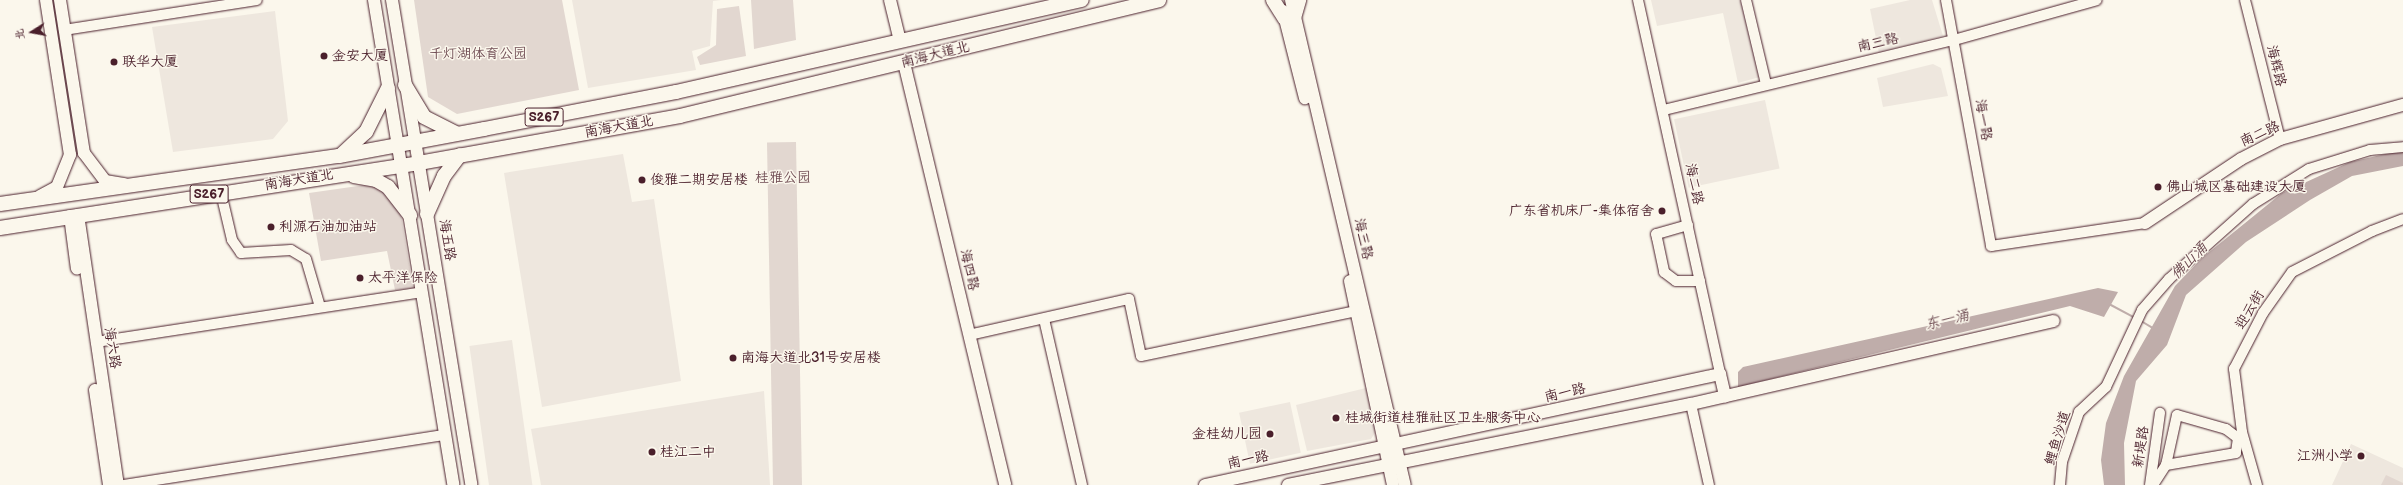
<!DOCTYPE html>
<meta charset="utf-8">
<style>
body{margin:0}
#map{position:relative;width:2403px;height:485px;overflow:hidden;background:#fbf7ec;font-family:"Balsamiq Sans","LXGW WenKai TC",sans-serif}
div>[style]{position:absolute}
.built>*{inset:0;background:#eee7de;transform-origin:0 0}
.green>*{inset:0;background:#e2d7d0;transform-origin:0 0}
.water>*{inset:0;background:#bfadaa}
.stream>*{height:2px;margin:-1px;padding:0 1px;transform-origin:1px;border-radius:1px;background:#bfadaa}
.roads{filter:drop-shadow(0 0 1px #4a1f2b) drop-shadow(0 0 1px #4a1f2b)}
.minor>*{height:10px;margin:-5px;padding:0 5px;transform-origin:5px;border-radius:5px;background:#fbf7ec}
.major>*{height:12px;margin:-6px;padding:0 6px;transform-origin:6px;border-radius:6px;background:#fbf7ec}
.highway>*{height:14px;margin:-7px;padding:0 7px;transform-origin:7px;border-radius:7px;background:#fbf7ec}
.dots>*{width:11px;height:11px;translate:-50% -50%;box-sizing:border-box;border:2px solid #fbf7ec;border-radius:50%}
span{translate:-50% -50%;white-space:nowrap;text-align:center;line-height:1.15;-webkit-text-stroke:3px #fbf7ec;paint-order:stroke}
.shield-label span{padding:1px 3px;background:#fbf7ec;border:1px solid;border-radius:3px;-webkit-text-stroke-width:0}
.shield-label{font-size:13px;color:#4a1f2b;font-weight:700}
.street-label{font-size:14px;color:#4a1f2b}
.park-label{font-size:14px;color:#704d54}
.poi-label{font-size:14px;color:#4a1f2b}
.left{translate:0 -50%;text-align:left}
.right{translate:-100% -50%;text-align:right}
.water-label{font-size:15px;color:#6d4a51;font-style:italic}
.north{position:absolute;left:12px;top:12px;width:40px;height:40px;-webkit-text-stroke:3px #fbf7ec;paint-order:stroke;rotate:259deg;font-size:11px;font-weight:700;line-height:16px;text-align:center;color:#4a1f2b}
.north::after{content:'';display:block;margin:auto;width:14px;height:18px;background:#4a1f2b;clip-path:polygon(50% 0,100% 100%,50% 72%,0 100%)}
</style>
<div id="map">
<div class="built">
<div style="clip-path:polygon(572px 0,721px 0,713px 1px,710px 46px,692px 51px,696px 70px,588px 88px)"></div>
<div style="clip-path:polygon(1651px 0,1740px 0,1760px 77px,1738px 83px,1723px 13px,1657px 26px)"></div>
<div style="clip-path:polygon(1910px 0,1932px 0,1943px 36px,1879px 53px,1870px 9px)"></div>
<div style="clip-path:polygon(275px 11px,288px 121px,273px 139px,173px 152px,152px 27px)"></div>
<div style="clip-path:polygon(1933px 64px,1941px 68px,1948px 96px,1883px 107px,1877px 78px)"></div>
<div style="left:1765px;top:100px;width:70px;height:93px;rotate:78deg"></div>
<div style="clip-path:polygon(623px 154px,632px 202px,654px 199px,681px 381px,542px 407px,504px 173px)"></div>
<div style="left:512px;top:340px;width:147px;height:43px;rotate:82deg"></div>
<div style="clip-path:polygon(1366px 388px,1376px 431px,1371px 439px,1307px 451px,1296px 405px)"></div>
<div style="clip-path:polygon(764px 391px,770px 485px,541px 485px,531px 429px)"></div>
<div style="left:1290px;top:402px;width:52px;height:52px;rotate:78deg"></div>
<div style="clip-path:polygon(2351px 444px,2403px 468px,2403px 485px,2332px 485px)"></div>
</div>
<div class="green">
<div style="clip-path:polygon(414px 0,562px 0,579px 90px,457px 114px,428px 97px)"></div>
<div style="clip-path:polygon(751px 0,793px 0,796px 40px,754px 49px)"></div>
<div style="clip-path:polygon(739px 6px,746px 56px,700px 65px,697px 57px,716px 45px,717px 9px)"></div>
<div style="left:796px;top:142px;width:343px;height:29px;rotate:89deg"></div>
<div style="clip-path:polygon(365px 185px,383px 189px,400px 209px,413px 288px,395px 290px,387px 251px,321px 261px,309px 193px)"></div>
<div style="clip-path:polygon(2386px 475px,2403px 483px,2403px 485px,2381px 485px)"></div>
</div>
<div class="water">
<div style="clip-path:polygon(2403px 150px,2403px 166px,2352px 176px,2310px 200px,2246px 242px,2186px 295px,2167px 345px,2136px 381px,2124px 443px,2125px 485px,2104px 485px,2101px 460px,2106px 423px,2124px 376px,2175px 286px,2202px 258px,2282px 193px,2350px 162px)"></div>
<div style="clip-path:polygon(2098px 288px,2118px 292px,2104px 317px,2070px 306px,1738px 387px,1738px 372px,1743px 367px)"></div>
</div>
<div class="stream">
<div style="left:2109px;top:304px;width:30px;rotate:28deg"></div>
<div style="left:2141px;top:321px;width:12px;rotate:31deg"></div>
</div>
<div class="roads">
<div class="minor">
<div style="left:1638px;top:0;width:383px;rotate:77.6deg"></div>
<div style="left:1746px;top:0;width:86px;rotate:76.6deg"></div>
<div style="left:1946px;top:0;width:250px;rotate:79.6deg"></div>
<div style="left:1991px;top:246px;width:156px;rotate:-8.5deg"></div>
<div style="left:2245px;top:0;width:143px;rotate:75.9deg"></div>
<div style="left:64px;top:30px;width:195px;rotate:-8.8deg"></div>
<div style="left:1664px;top:110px;width:298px;rotate:-13.6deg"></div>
<div style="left:1954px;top:40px;width:148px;rotate:-15.6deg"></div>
<div style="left:221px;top:193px;width:48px;rotate:76.8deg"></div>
<div style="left:232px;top:240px;width:16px;rotate:55deg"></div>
<div style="left:241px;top:253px;width:50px;rotate:-3.4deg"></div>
<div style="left:291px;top:250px;width:17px;rotate:31deg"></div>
<div style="left:306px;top:259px;width:50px;rotate:73.7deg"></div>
<div style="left:1688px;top:225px;width:33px;rotate:164deg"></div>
<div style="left:1656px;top:234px;width:4px;rotate:76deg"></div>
<div style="left:1657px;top:238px;width:35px;rotate:78deg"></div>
<div style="left:1664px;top:272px;width:15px;rotate:37deg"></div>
<div style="left:1676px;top:281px;width:24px"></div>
<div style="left:1044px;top:319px;width:170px;rotate:77.1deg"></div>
<div style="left:969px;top:335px;width:164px;rotate:-12.7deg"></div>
<div style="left:1129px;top:299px;width:58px;rotate:78.1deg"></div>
<div style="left:1141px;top:356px;width:220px;rotate:-11.8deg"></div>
<div style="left:96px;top:342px;width:330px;rotate:-8.7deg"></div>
<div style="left:1691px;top:404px;width:83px;rotate:77.5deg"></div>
<div style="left:124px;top:485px;width:325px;rotate:-8.9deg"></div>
<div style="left:2060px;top:485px;width:23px;rotate:-85deg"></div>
<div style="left:2062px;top:462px;width:53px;rotate:-71.2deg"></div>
<div style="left:2079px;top:412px;width:37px;rotate:-43deg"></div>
<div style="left:2106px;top:387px;width:85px;rotate:-64.9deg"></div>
<div style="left:2142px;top:310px;width:41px;rotate:-48.9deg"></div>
<div style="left:2169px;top:279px;width:113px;rotate:-41.8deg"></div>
<div style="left:2253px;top:204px;width:66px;rotate:-32deg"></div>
<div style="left:2309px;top:169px;width:64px;rotate:-17.3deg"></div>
<div style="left:2370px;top:150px;width:33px;rotate:-5deg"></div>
<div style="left:2150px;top:485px;width:73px;rotate:-82.1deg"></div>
<div style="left:2153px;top:485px;width:24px;rotate:-57deg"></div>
<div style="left:2166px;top:465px;width:51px;rotate:-77.6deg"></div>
<div style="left:2177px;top:415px;width:51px;rotate:15.9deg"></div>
<div style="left:2226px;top:429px;width:15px;rotate:37deg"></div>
<div style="left:2238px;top:438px;width:15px;rotate:98deg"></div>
<div style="left:2236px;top:453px;width:71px;rotate:170.3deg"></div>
<div style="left:2257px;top:485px;width:55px;rotate:-105.8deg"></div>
<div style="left:2242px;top:432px;width:64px;rotate:-97.2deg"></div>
<div style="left:2234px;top:369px;width:63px;rotate:-62.6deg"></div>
<div style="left:2263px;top:313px;width:50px;rotate:-54.7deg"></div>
<div style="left:2292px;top:272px;width:90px;rotate:-27.1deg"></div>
<div style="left:2372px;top:231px;width:33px;rotate:-21deg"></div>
</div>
<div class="major">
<div style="left:60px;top:0;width:155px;rotate:81.1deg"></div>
<div style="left:84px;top:153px;width:35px;rotate:53deg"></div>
<div style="left:105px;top:181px;width:20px;rotate:9deg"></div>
<div style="left:374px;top:0;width:491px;rotate:80.7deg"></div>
<div style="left:392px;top:0;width:491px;rotate:80.7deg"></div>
<div style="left:890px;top:0;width:42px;rotate:76.3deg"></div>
<div style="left:1291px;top:0;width:498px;rotate:76.8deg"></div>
<div style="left:1283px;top:11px;width:90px;rotate:75.8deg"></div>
<div style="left:904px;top:63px;width:434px;rotate:76.5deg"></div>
<div style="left:40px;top:196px;width:19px;rotate:-28deg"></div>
<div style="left:57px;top:187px;width:35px;rotate:-68deg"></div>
<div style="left:70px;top:155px;width:157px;rotate:-98.8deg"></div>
<div style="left:78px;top:215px;width:273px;rotate:81.6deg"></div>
<div style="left:70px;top:216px;width:53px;rotate:82.5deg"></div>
<div style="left:2145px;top:223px;width:115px;rotate:-33.7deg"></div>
<div style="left:2241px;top:159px;width:44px;rotate:-27.1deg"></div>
<div style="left:2280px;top:139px;width:128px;rotate:-15.5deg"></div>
<div style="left:1350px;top:281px;width:208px;rotate:78.1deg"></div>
<div style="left:95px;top:390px;width:96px;rotate:81.6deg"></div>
<div style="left:1205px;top:485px;width:527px;rotate:-12.16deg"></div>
<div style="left:1720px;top:374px;width:23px;rotate:77deg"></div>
<div style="left:1288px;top:485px;width:411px;rotate:-11.4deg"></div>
<div style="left:1691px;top:404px;width:372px;rotate:-12.9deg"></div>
</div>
<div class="highway">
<div style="left:1273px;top:0;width:22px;rotate:58deg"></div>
<div style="left:1294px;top:18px;width:19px;rotate:-74deg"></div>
<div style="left:405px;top:85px;width:37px;rotate:59deg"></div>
<div style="left:424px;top:117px;width:36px;rotate:27deg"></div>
<div style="left:341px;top:155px;width:34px;rotate:-43deg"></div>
<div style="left:366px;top:132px;width:49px;rotate:-63.4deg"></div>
<div style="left:354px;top:176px;width:22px;rotate:10deg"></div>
<div style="left:376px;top:180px;width:14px;rotate:30deg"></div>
<div style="left:388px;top:187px;width:36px;rotate:52deg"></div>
<div style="left:0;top:204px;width:342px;rotate:-8.1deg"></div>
<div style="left:339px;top:156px;width:147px;rotate:-10.5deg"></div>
<div style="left:484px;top:129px;width:196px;rotate:-10.9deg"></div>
<div style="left:676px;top:92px;width:416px;rotate:-12.8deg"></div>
<div style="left:427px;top:214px;width:42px;rotate:-65.9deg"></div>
<div style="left:444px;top:176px;width:26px;rotate:-53deg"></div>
<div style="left:0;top:228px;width:424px;rotate:-8.8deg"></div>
<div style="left:419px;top:163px;width:265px;rotate:-10.2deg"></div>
<div style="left:680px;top:116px;width:493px;rotate:-13.6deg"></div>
</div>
</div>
<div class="dots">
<div style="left:324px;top:56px;background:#4a1f2b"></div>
<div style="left:114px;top:62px;background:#4a1f2b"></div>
<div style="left:642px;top:180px;background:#4a1f2b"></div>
<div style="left:2158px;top:187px;background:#4a1f2b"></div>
<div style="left:1662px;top:211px;background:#4a1f2b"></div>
<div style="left:271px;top:227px;background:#4a1f2b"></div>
<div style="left:360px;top:278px;background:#4a1f2b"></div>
<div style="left:733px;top:358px;background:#4a1f2b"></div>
<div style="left:1336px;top:418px;background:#4a1f2b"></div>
<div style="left:1270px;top:434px;background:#4a1f2b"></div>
<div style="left:652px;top:452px;background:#4a1f2b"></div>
<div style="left:2361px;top:456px;background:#4a1f2b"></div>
</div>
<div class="shield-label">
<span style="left:544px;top:117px">S267</span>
<span style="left:209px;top:194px">S267</span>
</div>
<div class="street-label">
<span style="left:1878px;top:43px;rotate:-13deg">南三路</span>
<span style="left:935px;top:55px;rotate:-14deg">南海大道北</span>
<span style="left:2276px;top:66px;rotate:76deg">海辉路</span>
<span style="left:1983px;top:120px;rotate:80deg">海一路</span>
<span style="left:619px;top:127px;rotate:-10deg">南海大道北</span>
<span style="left:2260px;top:134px;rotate:-24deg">南二路</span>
<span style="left:299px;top:180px;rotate:-9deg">南海大道北</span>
<span style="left:1694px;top:184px;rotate:78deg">海二路</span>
<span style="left:1363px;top:239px;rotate:77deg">海三路</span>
<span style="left:447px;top:240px;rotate:81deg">海五路</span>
<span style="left:969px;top:270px;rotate:77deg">海四路</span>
<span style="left:2250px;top:310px;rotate:-59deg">迎云街</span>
<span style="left:112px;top:348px;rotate:81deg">海六路</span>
<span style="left:1565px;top:393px;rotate:-13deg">南一路</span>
<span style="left:2058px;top:438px;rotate:-73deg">鲤鱼沙道</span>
<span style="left:2141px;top:447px;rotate:-82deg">新堤路</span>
<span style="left:1248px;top:460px;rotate:-12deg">南一路</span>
</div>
<div class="park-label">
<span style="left:478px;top:54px">千灯湖体育公园</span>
<span style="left:783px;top:178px">桂雅公园</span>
</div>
<div class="poi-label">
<span class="left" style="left:332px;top:56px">金安大厦</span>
<span class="left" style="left:122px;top:62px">联华大厦</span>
<span class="left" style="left:650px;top:180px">俊雅二期安居楼</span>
<span class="left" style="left:2166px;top:187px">佛山城区基础建设大厦</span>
<span class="right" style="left:1654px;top:211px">广东省机床厂-集体宿舍</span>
<span class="left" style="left:279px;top:227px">利源石油加油站</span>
<span class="left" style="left:368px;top:278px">太平洋保险</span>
<span class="left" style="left:741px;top:358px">南海大道北31号安居楼</span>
<span class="left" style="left:1345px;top:418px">桂城街道桂雅社区卫生服务中心</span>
<span class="right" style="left:1262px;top:434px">金桂幼儿园</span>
<span class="left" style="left:660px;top:452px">桂江二中</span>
<span class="right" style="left:2353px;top:456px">江洲小学</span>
</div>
<div class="water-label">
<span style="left:2189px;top:261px;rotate:-45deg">佛山涌</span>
<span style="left:1947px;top:320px;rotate:-13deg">东一涌</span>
</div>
<div class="north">北</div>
</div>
